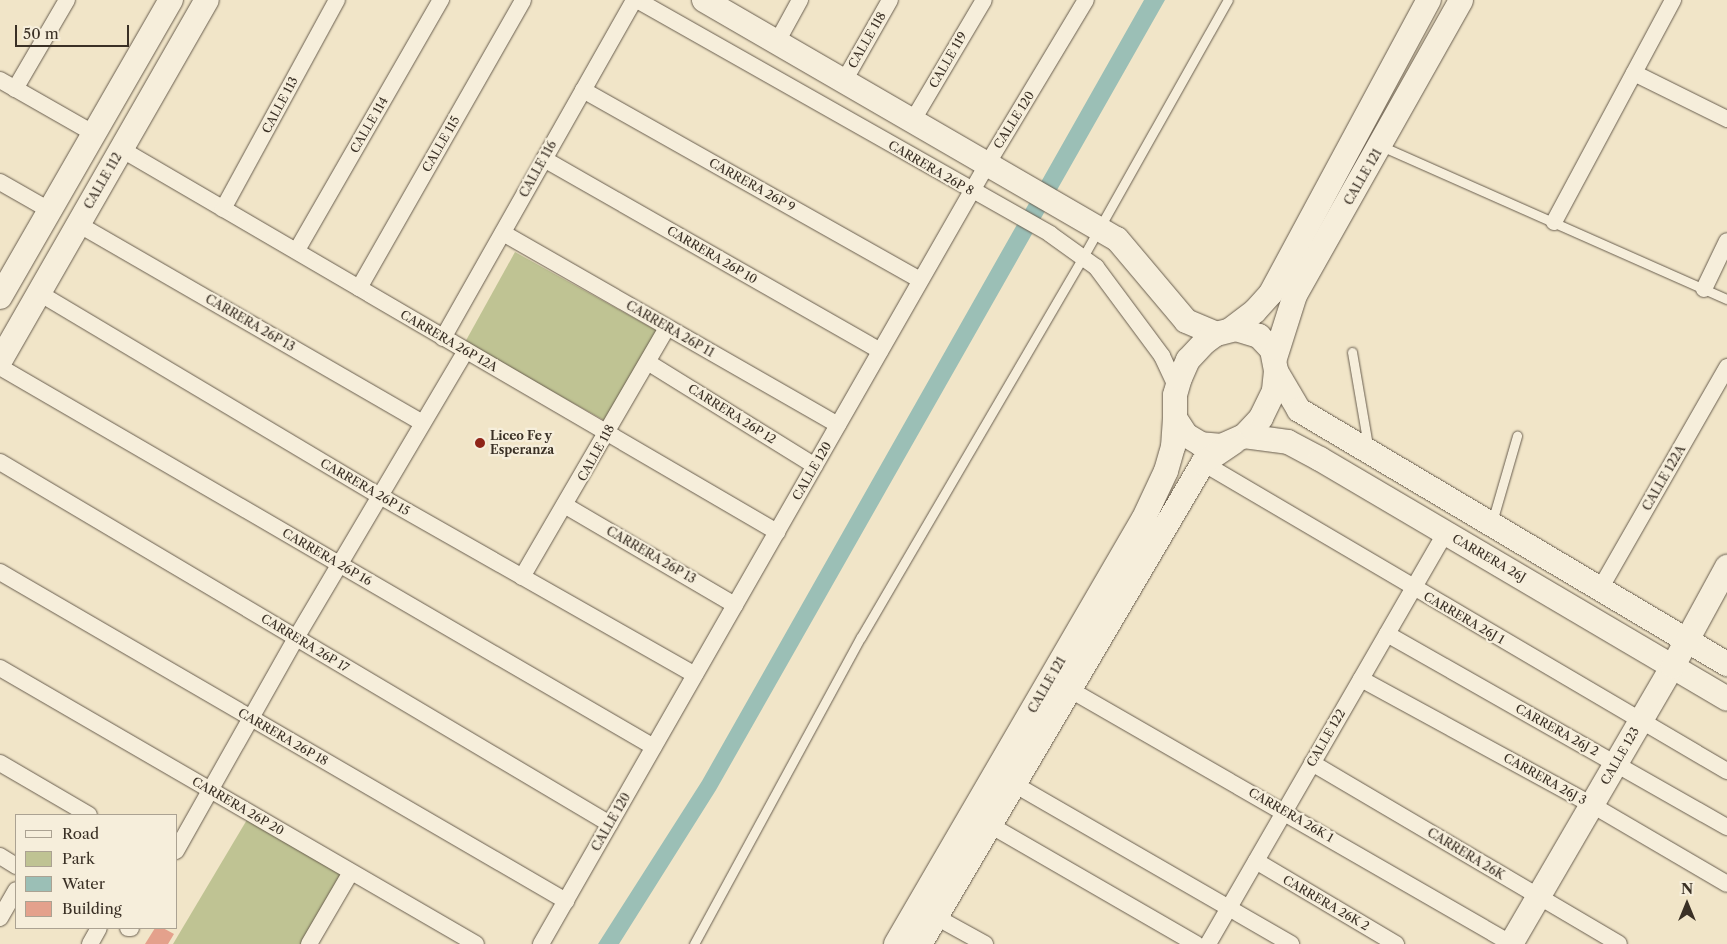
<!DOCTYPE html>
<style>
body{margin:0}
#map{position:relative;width:1727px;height:944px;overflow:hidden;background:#f1e5c8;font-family:"Libre Caslon Text",serif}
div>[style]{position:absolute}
.green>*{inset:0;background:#bfc393;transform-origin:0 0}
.water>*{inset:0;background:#9bbfb6}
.building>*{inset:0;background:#e4a18c}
.roads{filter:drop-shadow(0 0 1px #685d4e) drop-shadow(0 0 1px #685d4e)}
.lane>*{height:9px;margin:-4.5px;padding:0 4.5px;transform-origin:4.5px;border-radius:4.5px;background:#f6eedb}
.street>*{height:16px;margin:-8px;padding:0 8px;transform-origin:8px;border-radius:8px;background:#f6eedb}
.secondary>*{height:24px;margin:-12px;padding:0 12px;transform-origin:12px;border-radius:12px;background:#f6eedb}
.dots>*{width:14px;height:14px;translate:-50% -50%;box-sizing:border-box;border:2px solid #f6eedb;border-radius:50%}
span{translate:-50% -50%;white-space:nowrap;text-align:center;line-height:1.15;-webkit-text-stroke:4.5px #f6eedb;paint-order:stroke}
.street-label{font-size:12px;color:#3a3025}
.poi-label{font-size:12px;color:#3a3025;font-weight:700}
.left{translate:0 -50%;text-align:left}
.legend{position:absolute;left:15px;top:814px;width:162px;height:115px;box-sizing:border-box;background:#f6eedb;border:1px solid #aba292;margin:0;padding:6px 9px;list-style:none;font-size:15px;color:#3a3025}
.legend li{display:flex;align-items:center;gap:10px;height:25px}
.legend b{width:25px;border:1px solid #aba292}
.north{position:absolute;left:1662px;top:879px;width:50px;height:50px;-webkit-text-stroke:4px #f6eedb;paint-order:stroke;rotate:0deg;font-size:14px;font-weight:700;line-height:20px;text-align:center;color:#3a3025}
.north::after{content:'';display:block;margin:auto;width:18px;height:22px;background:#3a3025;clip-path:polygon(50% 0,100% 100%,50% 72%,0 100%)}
.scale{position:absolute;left:15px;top:25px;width:114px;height:22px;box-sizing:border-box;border:2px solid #3a3025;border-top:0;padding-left:6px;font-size:15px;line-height:18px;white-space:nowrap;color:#3a3025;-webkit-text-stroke:4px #f6eedb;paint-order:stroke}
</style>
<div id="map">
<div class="green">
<div style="left:515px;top:252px;width:163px;height:104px;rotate:29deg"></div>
<div style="clip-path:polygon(248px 818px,345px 875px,304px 944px,173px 944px)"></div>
</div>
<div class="water">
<div style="clip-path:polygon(1144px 0,1165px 0,716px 790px,619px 944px,598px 944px,702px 781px)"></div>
</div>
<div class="building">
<div style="clip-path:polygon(155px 928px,163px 928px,174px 934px,168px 944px,145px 944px)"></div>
</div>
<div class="roads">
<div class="lane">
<div style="left:1381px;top:146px;width:378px;rotate:23.9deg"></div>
<div style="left:1352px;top:352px;width:95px;rotate:80.3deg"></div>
<div style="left:1492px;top:522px;width:90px;rotate:-73.8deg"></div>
<div style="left:694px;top:944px;width:349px;rotate:-61.5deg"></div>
<div style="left:861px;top:637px;width:440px;rotate:-59.7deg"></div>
<div style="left:1083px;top:257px;width:295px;rotate:-60.6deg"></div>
</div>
<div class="street">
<div style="left:637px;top:0;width:475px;rotate:29.5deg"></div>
<div style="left:1050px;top:234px;width:57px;rotate:35.7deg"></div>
<div style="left:1096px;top:267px;width:111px;rotate:53.4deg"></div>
<div style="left:1162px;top:356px;width:35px;rotate:65deg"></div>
<div style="left:777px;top:42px;width:48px;rotate:-61.3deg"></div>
<div style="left:1634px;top:73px;width:104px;rotate:26.3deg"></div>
<div style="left:0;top:80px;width:107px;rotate:29.7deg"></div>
<div style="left:844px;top:81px;width:93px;rotate:-60.4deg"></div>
<div style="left:15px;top:89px;width:103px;rotate:-59.7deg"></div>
<div style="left:583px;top:90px;width:387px;rotate:29.4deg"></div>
<div style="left:913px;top:120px;width:139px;rotate:-59.4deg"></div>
<div style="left:121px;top:149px;width:760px;rotate:30.28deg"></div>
<div style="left:544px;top:159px;width:387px;rotate:29.7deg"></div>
<div style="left:0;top:182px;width:56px;rotate:29.7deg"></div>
<div style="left:223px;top:209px;width:238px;rotate:-61.4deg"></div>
<div style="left:1554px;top:222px;width:252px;rotate:-61.8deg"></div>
<div style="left:78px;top:224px;width:397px;rotate:30deg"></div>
<div style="left:503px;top:233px;width:386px;rotate:29.8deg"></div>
<div style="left:297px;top:250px;width:289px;rotate:-60.1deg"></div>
<div style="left:359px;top:288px;width:331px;rotate:-60.3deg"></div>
<div style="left:1704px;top:289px;width:53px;rotate:-64.4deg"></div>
<div style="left:39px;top:293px;width:397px;rotate:30.8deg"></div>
<div style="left:380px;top:496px;width:362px;rotate:29.6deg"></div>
<div style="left:443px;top:338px;width:388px;rotate:-60.5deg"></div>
<div style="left:649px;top:363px;width:195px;rotate:31.8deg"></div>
<div style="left:0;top:367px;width:756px;rotate:30.16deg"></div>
<div style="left:0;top:462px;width:709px;rotate:30.69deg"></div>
<div style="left:1203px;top:463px;width:608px;rotate:30.45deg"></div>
<div style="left:566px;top:506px;width:196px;rotate:30.4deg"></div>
<div style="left:0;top:572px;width:655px;rotate:30.17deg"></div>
<div style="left:522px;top:577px;width:288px;rotate:-59.8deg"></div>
<div style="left:1600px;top:589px;width:256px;rotate:-60.2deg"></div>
<div style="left:1387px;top:634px;width:391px;rotate:29.6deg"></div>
<div style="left:0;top:668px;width:550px;rotate:30.11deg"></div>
<div style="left:1361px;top:679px;width:263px;rotate:28.6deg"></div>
<div style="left:1592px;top:805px;width:156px;rotate:30.3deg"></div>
<div style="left:1069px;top:689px;width:511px;rotate:29.93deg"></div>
<div style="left:0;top:763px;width:103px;rotate:30.3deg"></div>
<div style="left:1312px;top:763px;width:356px;rotate:30.5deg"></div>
<div style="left:1014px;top:784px;width:320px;rotate:30deg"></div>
<div style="left:990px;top:825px;width:238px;rotate:30deg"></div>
<div style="left:176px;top:851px;width:244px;rotate:-60.6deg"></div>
<div style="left:296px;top:638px;width:334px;rotate:-59.4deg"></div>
<div style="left:0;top:856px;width:19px;rotate:32deg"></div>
<div style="left:1256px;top:861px;width:163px;rotate:30.7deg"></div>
<div style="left:936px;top:917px;width:56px;rotate:28.9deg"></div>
<div style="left:0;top:918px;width:32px;rotate:-60deg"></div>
<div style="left:128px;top:928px;width:3px"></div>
<div style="left:90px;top:944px;width:18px;rotate:-61deg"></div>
<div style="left:309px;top:944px;width:83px;rotate:-59.7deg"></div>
<div style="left:541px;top:944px;width:900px;rotate:-60.22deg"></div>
<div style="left:988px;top:163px;width:190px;rotate:-59deg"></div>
<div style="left:1208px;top:944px;width:474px;rotate:-60deg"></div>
</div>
<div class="secondary">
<div style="left:704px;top:0;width:477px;rotate:30.1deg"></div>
<div style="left:1117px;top:239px;width:107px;rotate:49.9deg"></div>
<div style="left:1186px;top:321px;width:33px;rotate:23deg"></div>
<div style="left:0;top:297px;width:343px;rotate:-60.1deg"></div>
<div style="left:1236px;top:329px;width:24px;rotate:17deg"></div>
<div style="left:1259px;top:336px;width:19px;rotate:47deg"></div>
<div style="left:1272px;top:350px;width:21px;rotate:79deg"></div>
<div style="left:1276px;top:371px;width:20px;rotate:96deg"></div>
<div style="left:1274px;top:391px;width:30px;rotate:116deg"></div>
<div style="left:1261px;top:418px;width:25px;rotate:133deg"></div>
<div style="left:1244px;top:436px;width:24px;rotate:156deg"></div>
<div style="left:1222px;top:446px;width:21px;rotate:-175deg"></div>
<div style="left:1201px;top:444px;width:17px;rotate:-149deg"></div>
<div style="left:1186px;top:435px;width:20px;rotate:-123deg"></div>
<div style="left:1175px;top:418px;width:23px;rotate:-90deg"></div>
<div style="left:1175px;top:395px;width:18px;rotate:-74deg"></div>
<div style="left:1180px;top:378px;width:20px;rotate:-66deg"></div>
<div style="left:1188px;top:360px;width:25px;rotate:-47deg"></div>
<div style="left:1205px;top:342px;width:14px;rotate:-36deg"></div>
<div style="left:1216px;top:334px;width:21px;rotate:-14deg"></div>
<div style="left:1230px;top:330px;width:31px;rotate:-37deg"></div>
<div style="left:1255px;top:311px;width:24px;rotate:-48deg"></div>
<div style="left:1271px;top:293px;width:333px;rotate:-61.7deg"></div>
<div style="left:1275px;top:358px;width:66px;rotate:-72.4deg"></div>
<div style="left:1295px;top:295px;width:338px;rotate:-60.6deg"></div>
<div style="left:0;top:361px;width:416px;rotate:-60.2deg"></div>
<div style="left:1276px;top:371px;width:45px;rotate:59.5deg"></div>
<div style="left:1299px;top:410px;width:498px;rotate:30.7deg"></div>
<div style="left:1244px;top:436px;width:44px;rotate:7.8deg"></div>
<div style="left:1288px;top:442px;width:36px;rotate:28deg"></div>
<div style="left:1320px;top:459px;width:472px;rotate:30.5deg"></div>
<div style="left:896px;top:944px;width:491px;rotate:-59.8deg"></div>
<div style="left:1143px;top:520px;width:54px;rotate:-64.9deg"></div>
<div style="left:1166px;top:471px;width:25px;rotate:-74deg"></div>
<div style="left:1173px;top:447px;width:29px;rotate:-86deg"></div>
<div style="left:920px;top:944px;width:558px;rotate:-59.53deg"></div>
<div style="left:1203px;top:463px;width:37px;rotate:-34deg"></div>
<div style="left:1511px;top:944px;width:322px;rotate:-59.8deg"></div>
<div style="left:1673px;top:666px;width:113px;rotate:-61.4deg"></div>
</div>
</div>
<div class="dots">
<div style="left:480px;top:443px;background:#8f2418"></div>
</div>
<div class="street-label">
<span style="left:867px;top:40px;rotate:-60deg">CALLE 118</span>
<span style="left:948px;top:60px;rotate:-60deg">CALLE 119</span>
<span style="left:280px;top:105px;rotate:-62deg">CALLE 113</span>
<span style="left:1014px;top:120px;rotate:-58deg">CALLE 120</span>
<span style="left:369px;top:125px;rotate:-60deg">CALLE 114</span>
<span style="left:441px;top:144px;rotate:-60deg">CALLE 115</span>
<span style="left:931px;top:168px;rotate:30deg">CARRERA 26P 8</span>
<span style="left:538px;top:169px;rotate:-61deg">CALLE 116</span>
<span style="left:1363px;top:177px;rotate:-60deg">CALLE 121</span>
<span style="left:103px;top:181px;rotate:-60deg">CALLE 112</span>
<span style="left:752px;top:185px;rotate:29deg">CARRERA 26P 9</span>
<span style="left:712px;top:255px;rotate:30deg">CARRERA 26P 10</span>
<span style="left:250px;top:323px;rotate:30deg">CARRERA 26P 13</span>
<span style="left:670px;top:329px;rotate:30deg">CARRERA 26P 11</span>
<span style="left:449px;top:341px;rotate:30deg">CARRERA 26P 12A</span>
<span style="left:732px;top:414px;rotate:32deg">CARRERA 26P 12</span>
<span style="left:596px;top:453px;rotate:-61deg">CALLE 118</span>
<span style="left:812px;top:471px;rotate:-60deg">CALLE 120</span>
<span style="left:1664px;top:478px;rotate:-60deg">CALLE 122A</span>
<span style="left:365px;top:487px;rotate:30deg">CARRERA 26P 15</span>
<span style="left:651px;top:555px;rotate:30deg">CARRERA 26P 13</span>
<span style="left:327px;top:557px;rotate:30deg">CARRERA 26P 16</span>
<span style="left:1489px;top:558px;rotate:30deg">CARRERA 26J</span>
<span style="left:1464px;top:618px;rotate:30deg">CARRERA 26J 1</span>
<span style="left:305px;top:643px;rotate:31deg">CARRERA 26P 17</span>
<span style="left:1047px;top:685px;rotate:-60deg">CALLE 121</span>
<span style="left:1557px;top:730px;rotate:29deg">CARRERA 26J 2</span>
<span style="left:283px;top:737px;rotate:30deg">CARRERA 26P 18</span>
<span style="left:1326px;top:738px;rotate:-60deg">CALLE 122</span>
<span style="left:1620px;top:756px;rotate:-60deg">CALLE 123</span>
<span style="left:1545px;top:779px;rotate:29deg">CARRERA 26J 3</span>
<span style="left:238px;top:806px;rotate:30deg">CARRERA 26P 20</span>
<span style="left:1291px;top:815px;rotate:30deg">CARRERA 26K 1</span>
<span style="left:611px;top:822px;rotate:-60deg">CALLE 120</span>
<span style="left:1466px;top:854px;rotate:31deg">CARRERA 26K</span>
<span style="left:1326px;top:903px;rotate:30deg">CARRERA 26K 2</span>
</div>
<div class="poi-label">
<span class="left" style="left:490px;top:443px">Liceo Fe y<br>Esperanza</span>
</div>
<ul class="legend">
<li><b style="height:6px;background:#f6eedb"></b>Road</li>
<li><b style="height:14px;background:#bfc393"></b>Park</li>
<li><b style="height:14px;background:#9bbfb6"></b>Water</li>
<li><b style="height:14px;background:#e4a18c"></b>Building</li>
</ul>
<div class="north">N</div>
<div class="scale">50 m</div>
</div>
